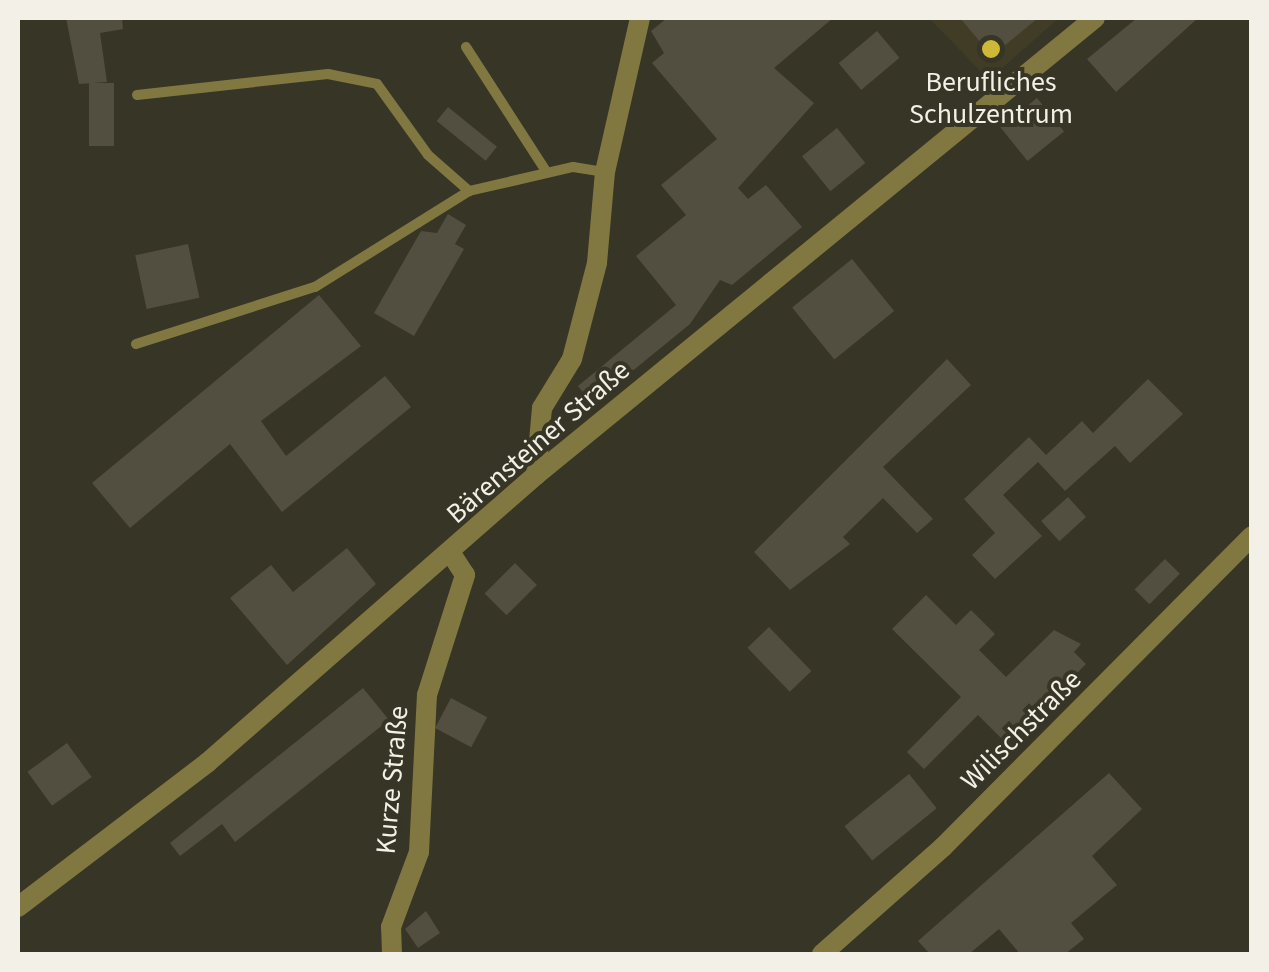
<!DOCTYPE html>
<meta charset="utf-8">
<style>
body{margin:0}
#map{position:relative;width:1269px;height:972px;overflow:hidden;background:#373526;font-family:"Source Sans 3",sans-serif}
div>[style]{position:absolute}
.built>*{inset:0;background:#403c26}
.building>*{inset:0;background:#524f40;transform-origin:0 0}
.lane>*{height:10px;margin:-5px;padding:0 5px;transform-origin:5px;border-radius:5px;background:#817841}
.street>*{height:20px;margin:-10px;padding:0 10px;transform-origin:10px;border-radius:10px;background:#817841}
.dots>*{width:28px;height:28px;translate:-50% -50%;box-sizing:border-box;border:5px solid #373526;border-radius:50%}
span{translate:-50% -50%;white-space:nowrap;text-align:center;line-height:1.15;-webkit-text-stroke:8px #373526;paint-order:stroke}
.poi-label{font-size:28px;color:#f2f0e7}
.street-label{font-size:28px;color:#f2f0e7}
.frame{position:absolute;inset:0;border:20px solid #f2f0e7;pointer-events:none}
</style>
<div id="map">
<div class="built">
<div style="clip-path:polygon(929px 18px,1059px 18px,989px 80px)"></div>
</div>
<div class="building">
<div style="clip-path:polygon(66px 18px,122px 18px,123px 29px,100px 33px,107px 82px,79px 84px)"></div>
<div style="clip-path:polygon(667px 18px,833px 18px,774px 68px,814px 103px,738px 188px,748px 199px,766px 185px,802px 227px,732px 285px,720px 280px,690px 324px,592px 404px,578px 386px,676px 305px,636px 256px,686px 215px,661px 185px,717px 139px,652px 63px,664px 53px,651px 31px)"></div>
<div style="clip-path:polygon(960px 18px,1038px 18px,992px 56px)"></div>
<div style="clip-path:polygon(1137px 18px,1198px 18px,1116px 92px,1087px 59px)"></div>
<div style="left:877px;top:31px;width:35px;height:50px;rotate:50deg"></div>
<div style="left:89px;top:83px;width:25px;height:63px"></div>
<div style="left:1037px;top:98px;width:43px;height:47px;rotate:51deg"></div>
<div style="left:448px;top:107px;width:63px;height:18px;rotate:39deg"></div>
<div style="left:837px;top:128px;width:45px;height:45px;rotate:51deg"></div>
<div style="clip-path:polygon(448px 214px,466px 225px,455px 244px,464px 249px,414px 336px,374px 313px,421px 231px,437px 233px)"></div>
<div style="left:188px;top:244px;width:55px;height:54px;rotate:78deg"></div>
<div style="left:852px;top:259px;width:67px;height:77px;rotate:51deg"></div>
<div style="clip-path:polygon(319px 295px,361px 346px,261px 421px,286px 456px,385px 376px,411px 407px,282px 512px,230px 444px,130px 528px,92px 483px)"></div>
<div style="clip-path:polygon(947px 359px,971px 385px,883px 467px,933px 519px,917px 533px,883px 498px,843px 537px,850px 544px,790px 590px,754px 552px)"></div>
<div style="clip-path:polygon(1148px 379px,1183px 414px,1130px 463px,1115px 446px,1065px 491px,1038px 462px,1003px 495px,1042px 536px,995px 579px,972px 555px,995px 533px,964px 499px,1029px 437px,1046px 455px,1082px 421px,1093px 433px)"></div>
<div style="left:1068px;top:497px;width:27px;height:36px;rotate:48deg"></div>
<div style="clip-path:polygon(347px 548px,376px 584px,287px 665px,230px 598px,271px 565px,293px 592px)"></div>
<div style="left:1165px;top:559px;width:21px;height:43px;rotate:45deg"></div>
<div style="left:515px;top:563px;width:31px;height:43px;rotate:45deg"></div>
<div style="clip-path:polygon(926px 595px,956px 625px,971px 610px,995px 634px,979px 650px,1006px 677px,1054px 630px,1081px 644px,1074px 652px,1086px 664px,1007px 744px,978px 715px,924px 769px,907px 752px,961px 697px,892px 629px)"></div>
<div style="left:769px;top:627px;width:61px;height:30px;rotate:46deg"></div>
<div style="clip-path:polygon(363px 688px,389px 720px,235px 842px,222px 824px,180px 856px,170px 843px)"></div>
<div style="left:451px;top:698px;width:41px;height:34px;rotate:28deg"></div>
<div style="left:67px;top:743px;width:42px;height:49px;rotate:54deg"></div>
<div style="clip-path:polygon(1109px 773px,1142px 809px,1092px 856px,1117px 885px,1071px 923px,1084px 939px,1065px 954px,1020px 954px,999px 929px,969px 954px,930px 954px,918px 941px)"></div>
<div style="left:909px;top:774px;width:44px;height:83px;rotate:51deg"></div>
<div style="clip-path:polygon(426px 911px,440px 933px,418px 948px,405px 929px)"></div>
</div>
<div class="lane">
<div style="left:466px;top:47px;width:148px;rotate:57.2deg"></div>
<div style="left:137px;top:95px;width:192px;rotate:-6.3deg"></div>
<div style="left:328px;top:74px;width:50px;rotate:11.5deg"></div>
<div style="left:377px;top:84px;width:87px;rotate:54.3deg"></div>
<div style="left:428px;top:155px;width:55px;rotate:41.3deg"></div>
<div style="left:469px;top:191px;width:107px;rotate:-13deg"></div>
<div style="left:573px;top:167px;width:31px;rotate:9deg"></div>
<div style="left:136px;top:344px;width:188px;rotate:-17.7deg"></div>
<div style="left:315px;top:287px;width:181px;rotate:-31.9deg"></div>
</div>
<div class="street">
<div style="left:536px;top:475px;width:67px;rotate:-84.9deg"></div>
<div style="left:542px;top:408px;width:57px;rotate:-58.5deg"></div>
<div style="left:572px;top:359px;width:99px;rotate:-75.4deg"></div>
<div style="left:597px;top:263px;width:91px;rotate:-85deg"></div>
<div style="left:605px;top:172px;width:158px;rotate:-77.2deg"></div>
<div style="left:18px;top:907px;width:238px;rotate:-37.3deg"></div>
<div style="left:207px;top:763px;width:437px;rotate:-41.2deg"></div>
<div style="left:536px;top:475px;width:722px;rotate:-39.27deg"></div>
<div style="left:392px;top:954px;width:27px;rotate:-92deg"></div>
<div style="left:391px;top:927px;width:80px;rotate:-69.5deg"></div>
<div style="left:419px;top:852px;width:157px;rotate:-87.1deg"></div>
<div style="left:427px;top:695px;width:126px;rotate:-72.4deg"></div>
<div style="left:465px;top:575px;width:24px;rotate:-123deg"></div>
<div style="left:822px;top:954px;width:162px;rotate:-41.5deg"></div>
<div style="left:943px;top:847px;width:438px;rotate:-45.2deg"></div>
</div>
<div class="dots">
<div style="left:991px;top:49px;background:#ceb838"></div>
</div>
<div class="poi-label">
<span style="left:991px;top:98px">Berufliches<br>Schulzentrum</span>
</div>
<div class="street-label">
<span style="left:538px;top:442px;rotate:-41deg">Bärensteiner Straße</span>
<span style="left:1021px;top:730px;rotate:-45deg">Wilischstraße</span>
<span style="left:392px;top:780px;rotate:-85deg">Kurze Straße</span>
</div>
<div class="frame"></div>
</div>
